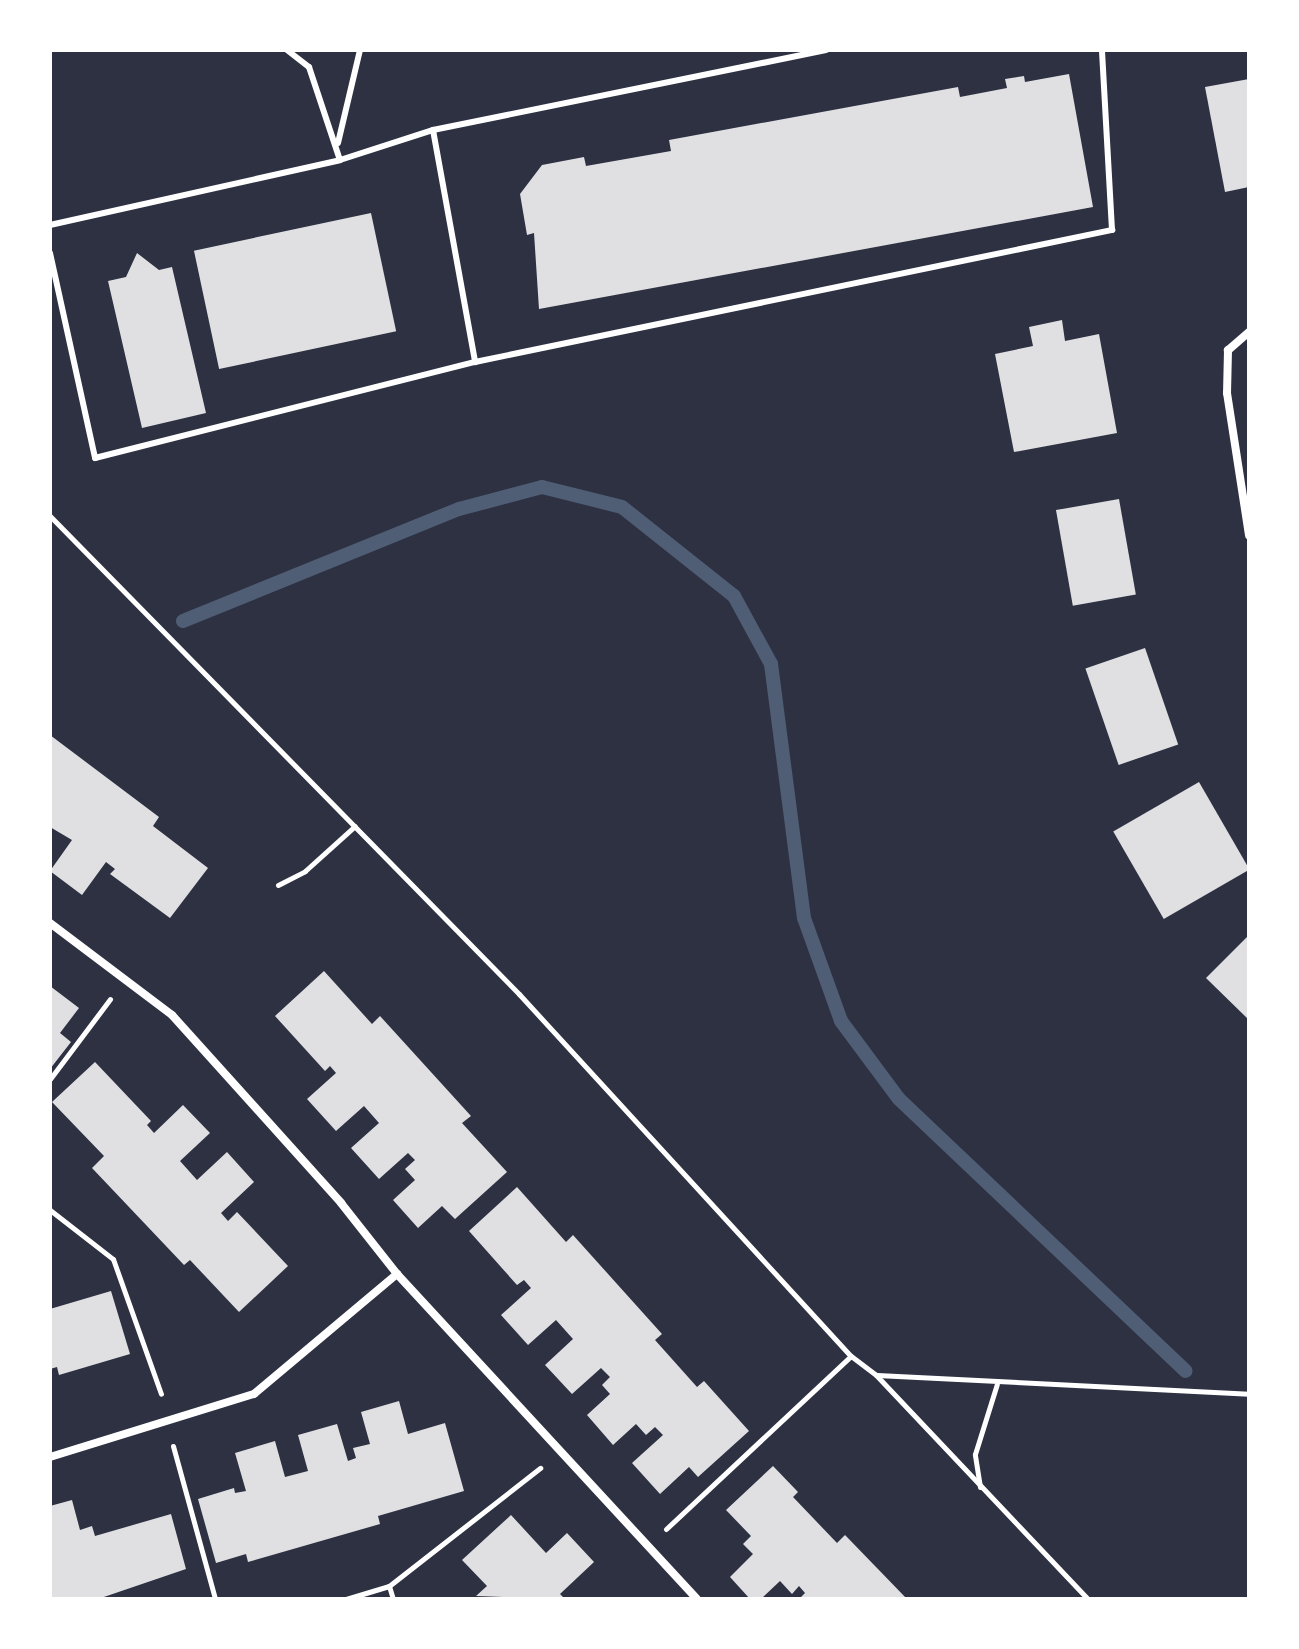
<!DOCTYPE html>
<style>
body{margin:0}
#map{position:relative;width:1299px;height:1649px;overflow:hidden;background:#2d3142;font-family:Signika,sans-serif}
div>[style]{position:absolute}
.stream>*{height:14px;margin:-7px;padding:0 7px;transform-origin:7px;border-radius:7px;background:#4f5d75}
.building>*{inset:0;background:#e0e0e3;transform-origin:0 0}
.path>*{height:5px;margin:-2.5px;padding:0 2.5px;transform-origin:2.5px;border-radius:2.5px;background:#fff}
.service>*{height:6px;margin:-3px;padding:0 3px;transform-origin:3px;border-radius:3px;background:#fff}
.minor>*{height:8px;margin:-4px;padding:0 4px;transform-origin:4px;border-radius:4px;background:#fff}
span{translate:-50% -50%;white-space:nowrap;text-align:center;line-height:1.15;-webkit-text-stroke:6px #fff;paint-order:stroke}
.frame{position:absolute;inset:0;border:52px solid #fff;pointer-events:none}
</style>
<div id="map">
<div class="stream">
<div style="left:183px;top:621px;width:298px;rotate:-22.1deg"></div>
<div style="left:459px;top:509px;width:86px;rotate:-14.8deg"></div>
<div style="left:542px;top:487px;width:82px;rotate:14deg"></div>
<div style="left:622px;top:507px;width:143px;rotate:38.5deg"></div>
<div style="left:734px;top:596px;width:77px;rotate:61.4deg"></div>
<div style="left:771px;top:664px;width:256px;rotate:82.6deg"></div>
<div style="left:804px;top:918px;width:109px;rotate:70.2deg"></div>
<div style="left:841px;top:1021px;width:97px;rotate:53.4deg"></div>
<div style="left:899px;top:1099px;width:395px;rotate:43.5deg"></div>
</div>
<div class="building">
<div style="clip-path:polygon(1069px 74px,1093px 207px,539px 309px,534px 233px,527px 235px,520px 194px,542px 165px,584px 157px,586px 166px,671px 151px,669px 140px,958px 87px,960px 97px,1007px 88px,1005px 79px,1024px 76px,1025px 82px)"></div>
<div style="clip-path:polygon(1249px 79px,1249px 187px,1225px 192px,1205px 87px)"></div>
<div style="left:371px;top:213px;width:121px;height:181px;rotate:78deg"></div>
<div style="clip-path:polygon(137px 253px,159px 270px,172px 267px,206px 413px,142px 428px,108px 281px,126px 277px)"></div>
<div style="clip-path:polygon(1062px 320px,1065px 341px,1099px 334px,1117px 433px,1014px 452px,995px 354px,1033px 346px,1029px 327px)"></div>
<div style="left:1119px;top:499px;width:97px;height:64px;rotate:80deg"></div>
<div style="left:1145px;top:648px;width:102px;height:63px;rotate:71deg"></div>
<div style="clip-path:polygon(50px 735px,159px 817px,153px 826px,208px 868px,170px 918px,110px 874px,115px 869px,106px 862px,82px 895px,50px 871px,72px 840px,50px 827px)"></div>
<div style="left:1199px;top:782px;width:101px;height:99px;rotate:60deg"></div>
<div style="clip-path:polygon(1249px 935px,1249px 1020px,1206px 978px)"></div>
<div style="clip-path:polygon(324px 971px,372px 1024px,380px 1016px,471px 1116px,462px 1123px,507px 1172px,455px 1219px,442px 1206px,418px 1228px,393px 1200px,415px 1180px,405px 1169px,415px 1160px,408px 1153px,379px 1179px,351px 1148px,379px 1123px,364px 1106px,336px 1131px,307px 1099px,336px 1073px,330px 1066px,325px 1071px,275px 1016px)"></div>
<div style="clip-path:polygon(50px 986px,79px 1008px,60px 1033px,71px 1042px,50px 1069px)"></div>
<div style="clip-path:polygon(95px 1062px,151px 1121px,147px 1125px,154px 1133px,183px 1105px,210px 1133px,180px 1161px,197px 1180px,227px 1152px,254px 1182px,221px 1213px,228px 1221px,237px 1212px,288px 1266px,239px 1312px,190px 1260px,184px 1265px,92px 1168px,104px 1156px,52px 1102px)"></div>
<div style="clip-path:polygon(517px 1187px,566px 1242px,573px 1235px,662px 1334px,655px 1340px,697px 1387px,704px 1381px,749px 1431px,698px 1477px,689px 1467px,660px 1494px,632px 1463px,663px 1435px,655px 1427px,646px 1435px,636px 1424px,613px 1445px,587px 1415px,610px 1394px,602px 1385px,610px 1377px,601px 1368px,572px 1394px,545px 1365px,573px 1339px,556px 1320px,528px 1345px,501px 1315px,531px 1288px,524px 1280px,517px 1285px,469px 1231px)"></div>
<div style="clip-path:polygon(111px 1291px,130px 1354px,59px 1375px,57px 1367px,50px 1369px,50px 1309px)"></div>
<div style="clip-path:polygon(399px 1401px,408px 1434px,445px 1423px,464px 1491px,378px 1516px,380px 1524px,248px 1562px,246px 1554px,216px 1563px,198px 1499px,234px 1488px,235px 1493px,246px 1491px,235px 1453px,275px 1441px,285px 1477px,308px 1471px,298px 1435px,337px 1424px,348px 1461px,356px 1458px,353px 1448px,370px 1444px,361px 1412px)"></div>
<div style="clip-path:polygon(773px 1466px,798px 1492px,793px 1497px,837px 1543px,845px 1535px,907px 1599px,799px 1599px,805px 1593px,799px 1586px,792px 1594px,780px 1581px,761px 1599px,750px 1599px,730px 1577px,753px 1554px,743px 1544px,751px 1536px,726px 1510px)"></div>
<div style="clip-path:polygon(72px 1500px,80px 1530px,92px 1526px,95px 1536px,171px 1514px,186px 1569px,98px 1599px,50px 1599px,50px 1506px)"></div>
<div style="clip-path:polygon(511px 1515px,546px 1553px,567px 1533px,594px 1562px,560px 1594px,565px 1599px,476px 1596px,487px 1586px,462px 1560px)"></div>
</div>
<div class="path">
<div style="left:50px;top:516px;width:670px;rotate:45.54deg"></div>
<div style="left:519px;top:994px;width:491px;rotate:47.5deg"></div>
<div style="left:851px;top:1356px;width:31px;rotate:37deg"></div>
<div style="left:876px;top:1375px;width:308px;rotate:46.6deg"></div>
<div style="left:278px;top:885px;width:30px;rotate:-27deg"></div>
<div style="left:305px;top:871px;width:67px;rotate:-42deg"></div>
<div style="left:50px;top:1079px;width:100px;rotate:-53.1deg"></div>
<div style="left:50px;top:1210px;width:80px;rotate:37.9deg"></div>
<div style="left:113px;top:1259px;width:143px;rotate:70.4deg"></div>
<div style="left:877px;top:1375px;width:372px;rotate:2.9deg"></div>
<div style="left:173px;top:1446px;width:159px;rotate:74.6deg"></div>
<div style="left:980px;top:1487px;width:33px;rotate:-99deg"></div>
<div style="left:975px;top:1454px;width:73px;rotate:-72.6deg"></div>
<div style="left:666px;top:1529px;width:253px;rotate:-43.1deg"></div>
<div style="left:389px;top:1586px;width:14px;rotate:73deg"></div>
<div style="left:346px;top:1599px;width:45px;rotate:-16.8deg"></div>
<div style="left:389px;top:1586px;width:192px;rotate:-38deg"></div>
</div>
<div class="service">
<div style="left:287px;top:50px;width:28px;rotate:38deg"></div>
<div style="left:309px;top:67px;width:98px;rotate:71.6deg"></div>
<div style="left:433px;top:130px;width:236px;rotate:79.7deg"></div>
<div style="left:475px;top:362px;width:651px;rotate:-11.71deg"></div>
<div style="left:1112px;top:230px;width:180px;rotate:-93.2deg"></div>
<div style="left:338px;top:143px;width:96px;rotate:-76.7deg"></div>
<div style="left:50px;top:225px;width:297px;rotate:-12.6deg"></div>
<div style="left:340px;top:160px;width:98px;rotate:-17.9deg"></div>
<div style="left:433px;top:130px;width:401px;rotate:-11.5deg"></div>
<div style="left:50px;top:253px;width:210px;rotate:77.6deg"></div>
<div style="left:95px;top:458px;width:392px;rotate:-14.2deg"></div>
</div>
<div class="minor">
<div style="left:1249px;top:332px;width:28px;rotate:139deg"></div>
<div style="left:1228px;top:350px;width:43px;rotate:91.3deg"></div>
<div style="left:1227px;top:393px;width:144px;rotate:81.2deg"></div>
<div style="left:50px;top:923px;width:153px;rotate:37deg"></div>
<div style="left:172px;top:1015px;width:253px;rotate:48deg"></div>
<div style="left:341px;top:1203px;width:90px;rotate:51.7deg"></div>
<div style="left:397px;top:1274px;width:442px;rotate:47.3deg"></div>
<div style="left:50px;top:1457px;width:214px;rotate:-17.2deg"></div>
<div style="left:254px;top:1394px;width:187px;rotate:-40deg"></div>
</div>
<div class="frame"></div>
</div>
